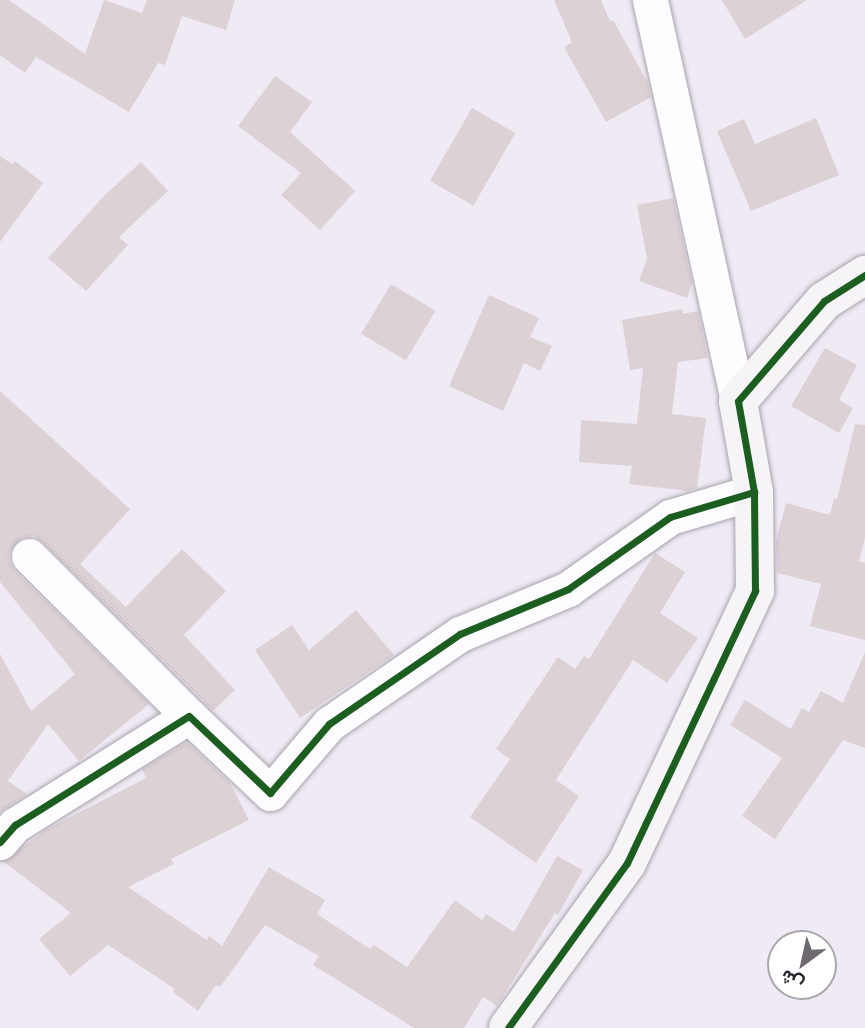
<!DOCTYPE html>
<meta charset="utf-8">
<style>
body{margin:0}
#map{position:relative;width:865px;height:1028px;overflow:hidden;background:#f0eaf5;font-family:"Golos Text",Vazirmatn,sans-serif}
div>[style]{position:absolute}
.building>*{inset:0;background:#dcd1d5;transform-origin:0 0}
.roads{filter:drop-shadow(0 0 2px #a8a4ac) drop-shadow(0 0 2px #a8a4ac)}
.street>*{height:35px;margin:-17.5px;padding:0 17.5px;transform-origin:17.5px;border-radius:17.5px;background:#fdfcfe}
.secondary>*{height:38px;margin:-19px;padding:0 19px;transform-origin:19px;border-radius:19px;background:#f7f4f8}
.cycleway>*{height:7px;margin:-3.5px;padding:0 3.5px;transform-origin:3.5px;border-radius:3.5px;background:#1b5e20}
span{translate:-50% -50%;white-space:nowrap;text-align:center;line-height:1.15;-webkit-text-stroke:7px #fff;paint-order:stroke}
.north{position:absolute;left:767px;top:930px;width:70px;height:70px;box-sizing:border-box;background:#fff;border:2px solid #a9a7ab;border-radius:50%;rotate:213deg;font-size:19px;font-weight:700;line-height:28px;text-align:center;color:#29242c}
.north::after{content:'';display:block;margin:auto;width:24px;height:32px;background:#6f6972;clip-path:polygon(50% 0,100% 100%,50% 72%,0 100%)}
</style>
<div id="map">
<div class="building">
<div style="clip-path:polygon(0 0,9px 0,85px 54px,104px 0,142px 13px,147px 0,235px 0,226px 30px,182px 16px,165px 65px,158px 63px,129px 112px,36px 57px,25px 73px,0 55px)"></div>
<div style="clip-path:polygon(554px 0,601px 0,610px 21px,613px 20px,648px 83px,651px 97px,606px 122px,564px 47px,572px 42px)"></div>
<div style="clip-path:polygon(722px 0,807px 0,745px 39px)"></div>
<div style="clip-path:polygon(275px 76px,312px 102px,290px 132px,355px 191px,320px 230px,281px 195px,301px 173px,238px 126px)"></div>
<div style="left:472px;top:108px;width:50px;height:84px;rotate:30deg"></div>
<div style="clip-path:polygon(816px 118px,839px 175px,751px 211px,717px 131px,744px 119px,755px 144px)"></div>
<div style="clip-path:polygon(0 156px,12px 164px,15px 161px,43px 183px,0 242px)"></div>
<div style="clip-path:polygon(141px 162px,168px 191px,119px 237px,128px 245px,86px 291px,48px 258px,105px 195px)"></div>
<div style="clip-path:polygon(673px 198px,692px 283px,687px 298px,639px 281px,647px 259px,637px 205px)"></div>
<div style="left:391px;top:284px;width:52px;height:58px;rotate:31deg"></div>
<div style="clip-path:polygon(489px 295px,539px 318px,530px 337px,552px 346px,540px 371px,524px 363px,503px 411px,449px 386px)"></div>
<div style="clip-path:polygon(683px 309px,682px 314px,698px 311px,708px 358px,678px 362px,672px 414px,706px 418px,697px 488px,687px 491px,629px 484px,632px 466px,579px 462px,581px 420px,637px 424px,643px 368px,630px 370px,622px 320px)"></div>
<div style="clip-path:polygon(825px 348px,857px 365px,839px 400px,853px 408px,839px 433px,791px 406px)"></div>
<div style="clip-path:polygon(0 391px,130px 509px,80px 564px,126px 607px,182px 549px,226px 591px,184px 635px,235px 690px,213px 711px,43px 542px,34px 536px,23px 537px,10px 550px,9px 561px,14px 570px,149px 704px,79px 761px,48px 724px,8px 781px,27px 794px,0 812px,0 654px,31px 711px,75px 674px,0 582px)"></div>
<div style="clip-path:polygon(855px 424px,865px 425px,865px 538px,859px 561px,865px 563px,865px 640px,810px 626px,821px 584px,777px 573px,776px 541px,786px 503px,830px 515px,834px 498px,837px 499px)"></div>
<div style="clip-path:polygon(655px 553px,685px 572px,660px 613px,698px 638px,667px 683px,633px 660px,556px 780px,579px 796px,536px 863px,470px 817px,510px 759px,496px 749px,558px 657px,575px 669px,584px 656px,589px 659px)"></div>
<div style="clip-path:polygon(356px 610px,394px 655px,300px 718px,255px 650px,292px 625px,309px 650px)"></div>
<div style="clip-path:polygon(865px 652px,865px 748px,843px 740px,775px 839px,742px 816px,782px 758px,730px 725px,745px 700px,791px 729px,802px 708px,809px 712px,821px 691px,843px 703px)"></div>
<div style="clip-path:polygon(187px 742px,230px 783px,249px 820px,171px 859px,174px 864px,128px 887px,207px 940px,209px 936px,222px 946px,269px 867px,325px 900px,317px 914px,370px 949px,374px 945px,407px 967px,455px 900px,482px 920px,486px 914px,514px 932px,557px 856px,583px 870px,558px 915px,555px 913px,497px 1006px,483px 997px,464px 1028px,414px 1028px,313px 965px,319px 956px,265px 925px,220px 987px,216px 985px,198px 1011px,173px 992px,175px 989px,108px 945px,70px 976px,39px 939px,71px 913px,3px 861px,47px 829px,146px 778px,142px 769px)"></div>
</div>
<div class="roads">
<div class="street">
<div style="left:650px;top:0;width:411px;rotate:77.6deg"></div>
<div style="left:29px;top:556px;width:226px;rotate:45deg"></div>
<div style="left:0;top:842px;width:23px;rotate:-49deg"></div>
<div style="left:15px;top:825px;width:205px;rotate:-32.1deg"></div>
<div style="left:189px;top:716px;width:112px;rotate:43.5deg"></div>
<div style="left:270px;top:793px;width:91px;rotate:-49.5deg"></div>
<div style="left:329px;top:724px;width:159px;rotate:-34.5deg"></div>
<div style="left:460px;top:634px;width:117px;rotate:-22.6deg"></div>
<div style="left:568px;top:589px;width:125px;rotate:-35.2deg"></div>
<div style="left:670px;top:517px;width:88px;rotate:-16.6deg"></div>
</div>
<div class="secondary">
<div style="left:508px;top:1028px;width:203px;rotate:-54.2deg"></div>
<div style="left:627px;top:863px;width:301px;rotate:-64.8deg"></div>
<div style="left:755px;top:591px;width:99px;rotate:-90.6deg"></div>
<div style="left:754px;top:492px;width:92px;rotate:-100deg"></div>
<div style="left:738px;top:401px;width:132px;rotate:-49.3deg"></div>
<div style="left:824px;top:301px;width:49px;rotate:-32.4deg"></div>
</div>
</div>
<div class="cycleway">
<div style="left:0;top:842px;width:23px;rotate:-49deg"></div>
<div style="left:15px;top:825px;width:205px;rotate:-32.1deg"></div>
<div style="left:189px;top:716px;width:112px;rotate:43.5deg"></div>
<div style="left:270px;top:793px;width:91px;rotate:-49.5deg"></div>
<div style="left:329px;top:724px;width:159px;rotate:-34.5deg"></div>
<div style="left:460px;top:634px;width:117px;rotate:-22.6deg"></div>
<div style="left:568px;top:589px;width:125px;rotate:-35.2deg"></div>
<div style="left:670px;top:517px;width:88px;rotate:-16.6deg"></div>
<div style="left:508px;top:1028px;width:203px;rotate:-54.2deg"></div>
<div style="left:627px;top:863px;width:301px;rotate:-64.8deg"></div>
<div style="left:755px;top:591px;width:99px;rotate:-90.6deg"></div>
<div style="left:754px;top:492px;width:92px;rotate:-100deg"></div>
<div style="left:738px;top:401px;width:132px;rotate:-49.3deg"></div>
<div style="left:824px;top:301px;width:49px;rotate:-32.4deg"></div>
</div>
<div class="north">ش</div>
</div>
